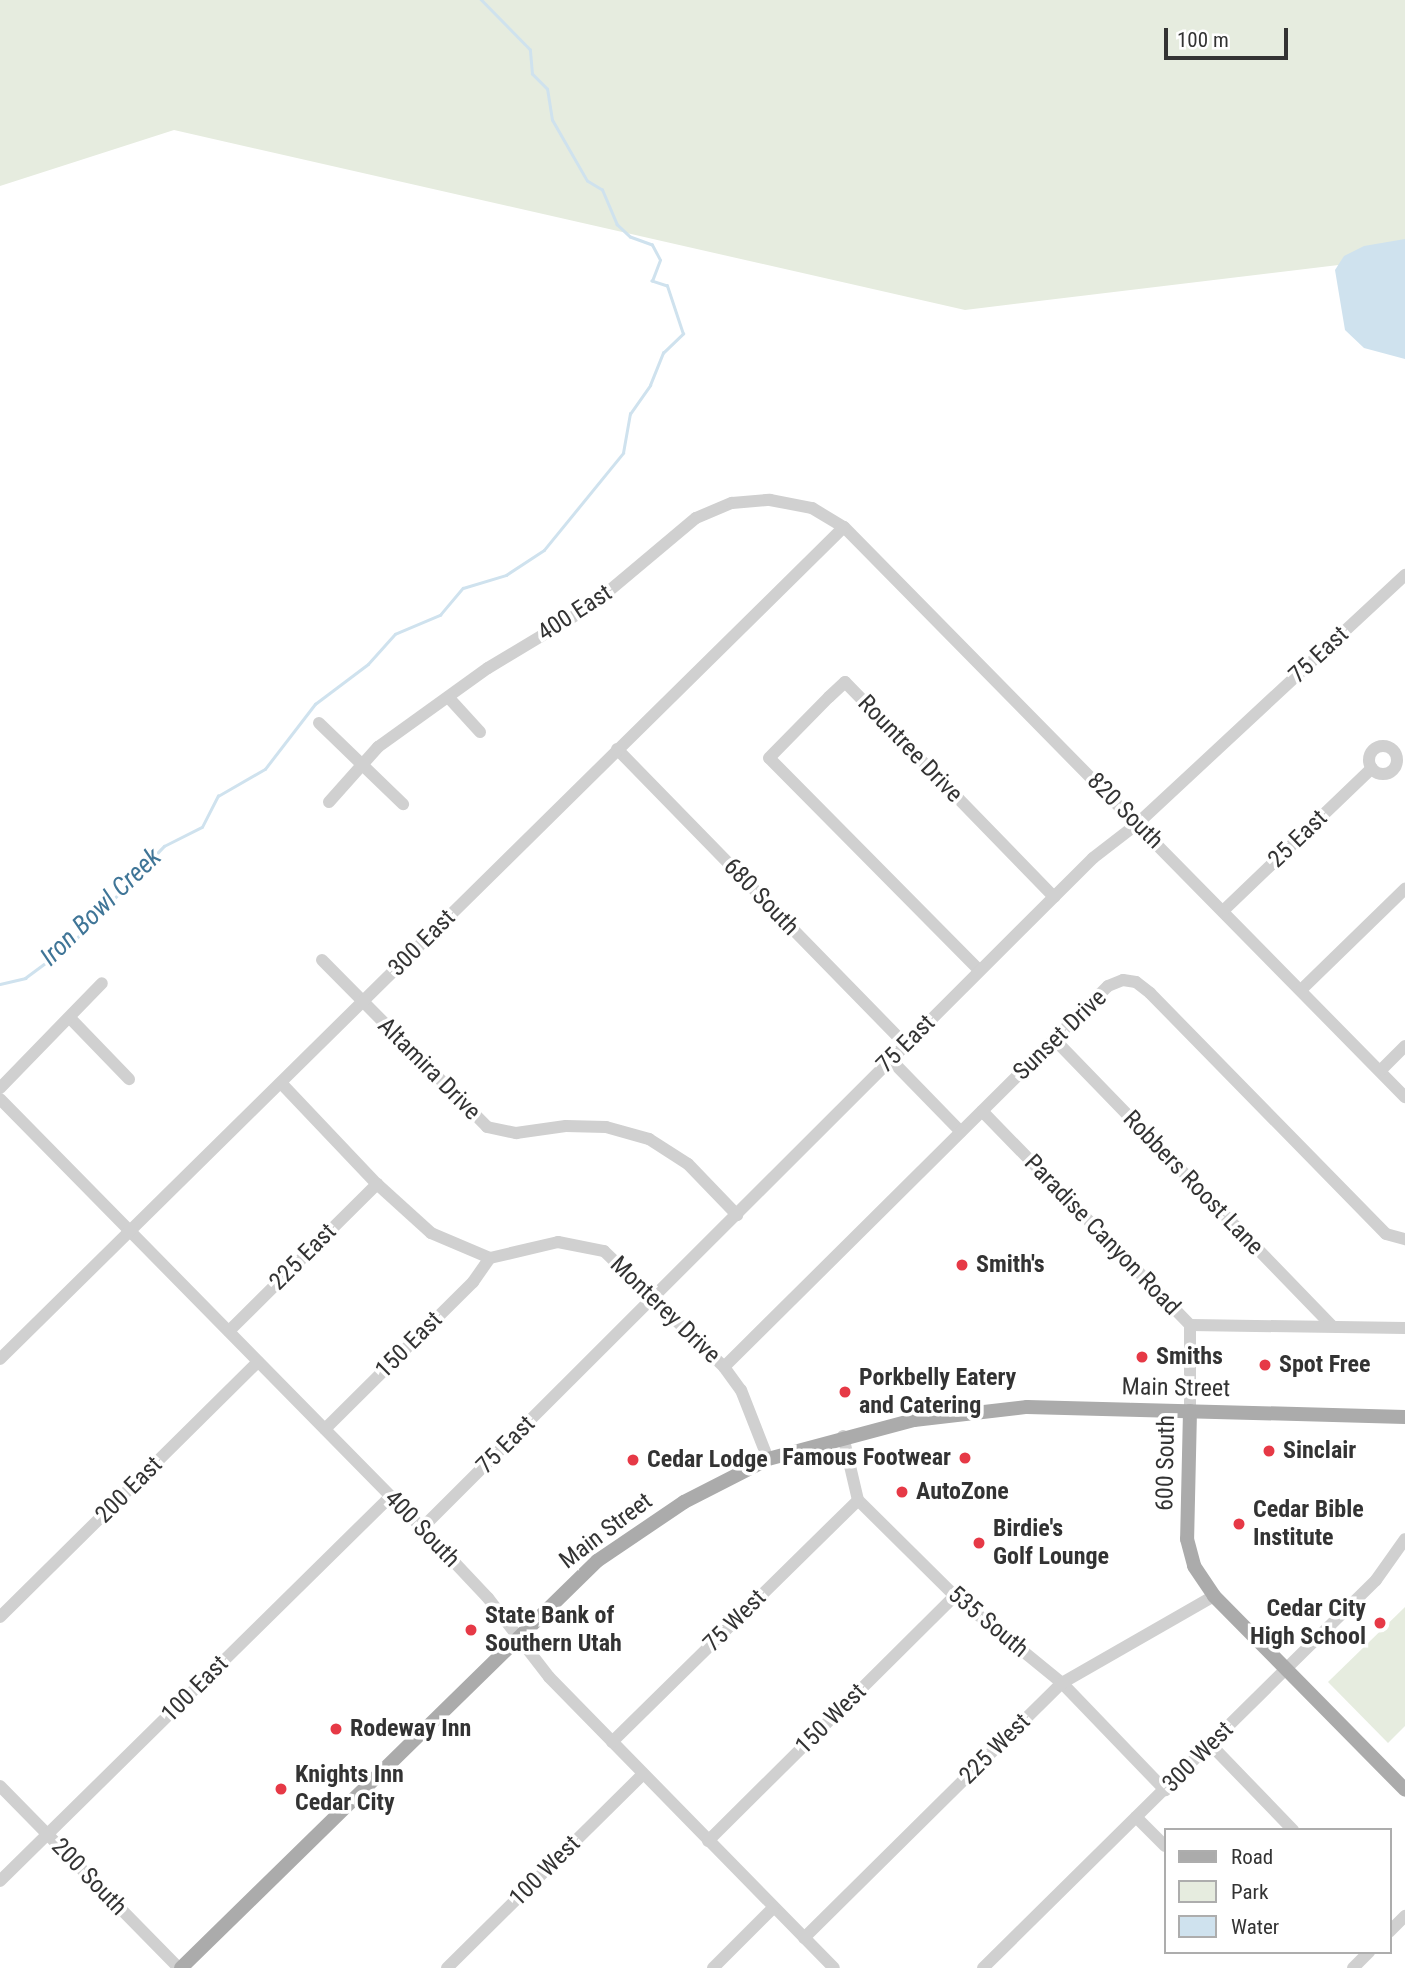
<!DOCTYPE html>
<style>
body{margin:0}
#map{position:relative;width:1405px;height:1968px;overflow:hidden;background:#fff;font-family:"Roboto Condensed",sans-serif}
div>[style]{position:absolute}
.green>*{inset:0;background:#e6ecdf}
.water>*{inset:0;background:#cfe2ee}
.stream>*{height:2.5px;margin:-1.25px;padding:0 1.25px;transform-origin:1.25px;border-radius:1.25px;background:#cfe2ee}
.minor>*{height:12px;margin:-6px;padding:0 6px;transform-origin:6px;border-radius:6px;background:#d0d0d0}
.minor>.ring{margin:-6px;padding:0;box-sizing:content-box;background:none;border:12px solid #d0d0d0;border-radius:50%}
.major>*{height:14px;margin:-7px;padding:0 7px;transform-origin:7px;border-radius:7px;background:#ababab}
.dots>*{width:19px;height:19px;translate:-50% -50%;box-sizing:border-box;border:4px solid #fff;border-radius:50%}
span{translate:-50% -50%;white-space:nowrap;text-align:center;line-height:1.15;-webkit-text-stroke:7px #fff;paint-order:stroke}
.street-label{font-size:24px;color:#333}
.poi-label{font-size:24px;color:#333;font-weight:700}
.left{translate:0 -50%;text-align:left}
.right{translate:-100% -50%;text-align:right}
.water-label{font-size:26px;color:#3f7597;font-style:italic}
.legend{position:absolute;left:1164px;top:1828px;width:228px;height:126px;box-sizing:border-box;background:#fff;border:2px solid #adadad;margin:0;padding:9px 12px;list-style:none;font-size:21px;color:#333}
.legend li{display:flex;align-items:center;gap:14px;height:35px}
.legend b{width:35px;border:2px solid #adadad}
.scale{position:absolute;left:1164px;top:28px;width:124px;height:32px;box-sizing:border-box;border:4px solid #333;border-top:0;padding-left:9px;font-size:21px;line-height:24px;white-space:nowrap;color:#333;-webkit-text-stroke:5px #fff;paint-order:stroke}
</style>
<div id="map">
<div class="green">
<div style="clip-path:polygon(0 0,1405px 0,1405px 257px,965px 310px,174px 130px,0 186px)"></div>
<div style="clip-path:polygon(1405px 1607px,1405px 1726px,1388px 1743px,1328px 1682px)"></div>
</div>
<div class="water">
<div style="clip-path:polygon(1405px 239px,1405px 359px,1364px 348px,1345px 330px,1335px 270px,1344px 256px,1364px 246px)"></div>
</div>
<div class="stream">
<div style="left:0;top:984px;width:26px;rotate:-13deg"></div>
<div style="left:25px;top:978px;width:57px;rotate:-36.5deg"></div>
<div style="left:71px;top:944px;width:135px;rotate:-46.5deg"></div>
<div style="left:164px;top:846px;width:42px;rotate:-26.6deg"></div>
<div style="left:202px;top:827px;width:35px;rotate:-63deg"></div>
<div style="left:218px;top:796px;width:54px;rotate:-29.9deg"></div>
<div style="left:265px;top:769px;width:82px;rotate:-52.4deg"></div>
<div style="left:315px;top:704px;width:66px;rotate:-37deg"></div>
<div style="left:368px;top:664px;width:40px;rotate:-48deg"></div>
<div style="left:395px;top:634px;width:49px;rotate:-22.9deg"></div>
<div style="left:440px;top:615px;width:35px;rotate:-50deg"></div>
<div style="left:463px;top:588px;width:45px;rotate:-16.8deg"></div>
<div style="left:506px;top:575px;width:45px;rotate:-33.3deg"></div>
<div style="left:544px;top:550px;width:125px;rotate:-50.8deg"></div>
<div style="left:623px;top:453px;width:40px;rotate:-80deg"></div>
<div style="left:630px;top:414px;width:35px;rotate:-55deg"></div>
<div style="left:650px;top:385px;width:35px;rotate:-68deg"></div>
<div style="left:663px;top:353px;width:28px;rotate:-44deg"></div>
<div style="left:683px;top:334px;width:51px;rotate:-108.4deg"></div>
<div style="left:667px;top:286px;width:16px;rotate:-162deg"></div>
<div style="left:652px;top:281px;width:22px;rotate:-69deg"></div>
<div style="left:660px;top:260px;width:17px;rotate:-118deg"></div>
<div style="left:652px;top:245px;width:23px;rotate:-160deg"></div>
<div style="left:630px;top:237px;width:18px;rotate:-137deg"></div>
<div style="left:617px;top:225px;width:38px;rotate:-113deg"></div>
<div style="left:602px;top:190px;width:17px;rotate:-149deg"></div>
<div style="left:587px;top:181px;width:70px;rotate:-119.8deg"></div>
<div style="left:552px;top:120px;width:31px;rotate:-99deg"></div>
<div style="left:547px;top:89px;width:21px;rotate:-135deg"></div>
<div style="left:532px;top:74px;width:24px;rotate:-95deg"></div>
<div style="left:530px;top:50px;width:70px;rotate:-134.4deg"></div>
</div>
<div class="minor">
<div style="left:449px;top:698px;width:46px;rotate:47.6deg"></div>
<div style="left:319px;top:723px;width:117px;rotate:44deg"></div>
<div class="ring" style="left:1369px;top:746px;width:16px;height:16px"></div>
<div style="left:617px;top:749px;width:412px;rotate:45.7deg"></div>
<div style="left:329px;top:802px;width:74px;rotate:-48.3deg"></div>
<div style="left:378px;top:747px;width:135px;rotate:-35.7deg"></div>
<div style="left:488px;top:668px;width:120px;rotate:-31deg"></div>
<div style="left:591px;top:606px;width:137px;rotate:-40deg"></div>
<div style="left:696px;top:518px;width:39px;rotate:-23deg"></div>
<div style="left:732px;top:503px;width:38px;rotate:-5deg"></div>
<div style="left:770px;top:500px;width:43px;rotate:10.8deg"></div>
<div style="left:812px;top:508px;width:37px;rotate:31deg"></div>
<div style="left:844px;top:527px;width:800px;rotate:45.46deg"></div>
<div style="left:1224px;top:910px;width:205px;rotate:-43.8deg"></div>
<div style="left:322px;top:960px;width:235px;rotate:45.3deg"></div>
<div style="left:487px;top:1127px;width:30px;rotate:12deg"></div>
<div style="left:516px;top:1133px;width:50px;rotate:-8deg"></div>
<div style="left:566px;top:1126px;width:40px;rotate:1.4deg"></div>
<div style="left:606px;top:1127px;width:45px;rotate:15.6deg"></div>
<div style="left:649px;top:1139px;width:46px;rotate:32.7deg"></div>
<div style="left:688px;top:1164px;width:71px;rotate:46.1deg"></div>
<div style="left:979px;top:970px;width:298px;rotate:-134.7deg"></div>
<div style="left:769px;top:758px;width:86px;rotate:-45.5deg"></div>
<div style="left:829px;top:697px;width:22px;rotate:-43deg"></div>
<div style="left:845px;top:682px;width:300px;rotate:45.8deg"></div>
<div style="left:1302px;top:989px;width:144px;rotate:-44.2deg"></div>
<div style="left:70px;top:1018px;width:85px;rotate:46deg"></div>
<div style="left:1055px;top:1040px;width:398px;rotate:45.9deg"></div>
<div style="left:891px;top:1060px;width:100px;rotate:45.8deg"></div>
<div style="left:1381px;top:1070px;width:34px;rotate:-45deg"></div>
<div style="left:281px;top:1083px;width:139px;rotate:46.5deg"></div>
<div style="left:377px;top:1184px;width:73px;rotate:42.2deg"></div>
<div style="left:431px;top:1233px;width:64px;rotate:23deg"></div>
<div style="left:490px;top:1258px;width:70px;rotate:-13.2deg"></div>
<div style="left:558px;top:1242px;width:47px;rotate:11.1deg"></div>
<div style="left:604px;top:1251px;width:167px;rotate:44deg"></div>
<div style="left:724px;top:1367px;width:29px;rotate:54deg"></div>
<div style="left:741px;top:1390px;width:74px;rotate:68.6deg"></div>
<div style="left:0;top:1088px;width:146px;rotate:-45.8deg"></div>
<div style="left:0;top:1099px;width:602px;rotate:45.47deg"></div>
<div style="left:422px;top:1528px;width:96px;rotate:46.7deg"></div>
<div style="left:488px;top:1598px;width:100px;rotate:52.3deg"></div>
<div style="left:549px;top:1677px;width:407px;rotate:45.6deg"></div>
<div style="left:982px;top:1111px;width:298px;rotate:45.8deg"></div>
<div style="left:1190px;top:1325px;width:215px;rotate:0.8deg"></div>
<div style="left:229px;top:1331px;width:209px;rotate:-44.8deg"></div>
<div style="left:0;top:1359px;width:1185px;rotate:-44.59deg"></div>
<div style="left:724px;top:1367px;width:541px;rotate:-44.78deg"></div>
<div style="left:1108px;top:986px;width:16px;rotate:-22deg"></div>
<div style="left:1123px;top:980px;width:13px;rotate:9deg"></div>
<div style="left:1136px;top:982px;width:18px;rotate:38deg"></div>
<div style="left:1150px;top:993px;width:337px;rotate:45.6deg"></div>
<div style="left:1386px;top:1234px;width:20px;rotate:15deg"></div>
<div style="left:1190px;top:1411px;width:86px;rotate:-90deg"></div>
<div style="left:325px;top:1429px;width:209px;rotate:-44.8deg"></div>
<div style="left:473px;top:1282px;width:29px;rotate:-55deg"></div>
<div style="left:843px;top:1436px;width:66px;rotate:76.8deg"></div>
<div style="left:858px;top:1500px;width:136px;rotate:44.7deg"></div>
<div style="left:955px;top:1596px;width:138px;rotate:39.1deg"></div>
<div style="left:1062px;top:1683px;width:149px;rotate:46.1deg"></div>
<div style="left:422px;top:1528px;width:948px;rotate:-44.96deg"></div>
<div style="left:1093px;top:858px;width:56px;rotate:-37.7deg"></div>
<div style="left:1137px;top:824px;width:366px;rotate:-42.9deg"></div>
<div style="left:0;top:1617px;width:363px;rotate:-44.7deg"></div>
<div style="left:612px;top:1742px;width:345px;rotate:-44.5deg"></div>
<div style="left:1210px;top:1744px;width:120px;rotate:46deg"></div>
<div style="left:0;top:1786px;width:255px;rotate:45.5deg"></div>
<div style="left:1136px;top:1817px;width:41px;rotate:45deg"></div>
<div style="left:708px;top:1841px;width:348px;rotate:-44.8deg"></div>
<div style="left:0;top:1881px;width:547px;rotate:-44.56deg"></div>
<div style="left:1389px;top:1932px;width:23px;rotate:-45deg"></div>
<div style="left:804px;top:1938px;width:363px;rotate:-44.7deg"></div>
<div style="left:1062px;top:1683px;width:175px;rotate:-29.8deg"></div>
<div style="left:447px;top:1968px;width:276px;rotate:-44.7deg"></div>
<div style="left:713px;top:1968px;width:85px;rotate:-45deg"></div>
<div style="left:983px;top:1968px;width:552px;rotate:-44.63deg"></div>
<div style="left:1376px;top:1580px;width:50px;rotate:-54.7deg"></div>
<div style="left:1353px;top:1968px;width:23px;rotate:-45deg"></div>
</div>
<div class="major">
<div style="left:1190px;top:1411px;width:128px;rotate:91.3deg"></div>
<div style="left:1187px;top:1539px;width:28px;rotate:75deg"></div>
<div style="left:1194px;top:1566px;width:36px;rotate:56deg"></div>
<div style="left:1214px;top:1596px;width:272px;rotate:45.4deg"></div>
<div style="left:181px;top:1968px;width:582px;rotate:-44.37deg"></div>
<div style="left:597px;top:1561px;width:105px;rotate:-34.1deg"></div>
<div style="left:684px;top:1502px;width:94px;rotate:-27.1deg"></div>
<div style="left:768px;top:1459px;width:151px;rotate:-15deg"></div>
<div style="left:914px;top:1420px;width:114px;rotate:-6.6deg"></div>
<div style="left:1027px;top:1407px;width:378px;rotate:1.5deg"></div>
</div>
<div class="dots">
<div style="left:962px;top:1265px;background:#e63946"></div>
<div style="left:1142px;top:1357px;background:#e63946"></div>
<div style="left:1265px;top:1365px;background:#e63946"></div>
<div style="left:845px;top:1392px;background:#e63946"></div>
<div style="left:1269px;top:1451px;background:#e63946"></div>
<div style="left:965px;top:1458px;background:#e63946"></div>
<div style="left:633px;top:1460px;background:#e63946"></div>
<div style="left:902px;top:1492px;background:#e63946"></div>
<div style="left:1239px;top:1524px;background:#e63946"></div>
<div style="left:979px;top:1543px;background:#e63946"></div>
<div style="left:1380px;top:1623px;background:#e63946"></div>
<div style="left:471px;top:1630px;background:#e63946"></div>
<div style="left:336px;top:1729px;background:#e63946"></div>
<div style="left:281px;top:1789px;background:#e63946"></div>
</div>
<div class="street-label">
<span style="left:575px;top:613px;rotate:-33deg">400 East</span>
<span style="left:1319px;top:655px;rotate:-43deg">75 East</span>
<span style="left:910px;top:749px;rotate:46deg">Rountree Drive</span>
<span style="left:1125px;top:811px;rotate:45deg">820 South</span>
<span style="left:1298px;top:839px;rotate:-44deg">25 East</span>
<span style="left:761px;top:897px;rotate:46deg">680 South</span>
<span style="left:422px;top:943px;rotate:-45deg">300 East</span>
<span style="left:1060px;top:1035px;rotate:-44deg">Sunset Drive</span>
<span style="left:906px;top:1044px;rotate:-45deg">75 East</span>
<span style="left:429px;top:1069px;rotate:45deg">Altamira Drive</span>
<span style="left:1193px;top:1183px;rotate:46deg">Robbers Roost Lane</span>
<span style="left:1102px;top:1235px;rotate:46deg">Paradise Canyon Road</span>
<span style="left:303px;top:1257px;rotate:-45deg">225 East</span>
<span style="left:665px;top:1310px;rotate:44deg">Monterey Drive</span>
<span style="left:409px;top:1345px;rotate:-45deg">150 East</span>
<span style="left:1176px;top:1388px;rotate:1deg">Main Street</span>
<span style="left:506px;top:1445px;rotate:-45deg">75 East</span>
<span style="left:1166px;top:1463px;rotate:-89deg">600 South</span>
<span style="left:129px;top:1490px;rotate:-45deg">200 East</span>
<span style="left:422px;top:1529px;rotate:46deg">400 South</span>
<span style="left:606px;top:1531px;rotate:-37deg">Main Street</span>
<span style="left:735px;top:1621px;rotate:-45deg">75 West</span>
<span style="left:988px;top:1622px;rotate:40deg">535 South</span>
<span style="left:195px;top:1689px;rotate:-45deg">100 East</span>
<span style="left:831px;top:1719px;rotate:-45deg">150 West</span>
<span style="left:995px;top:1749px;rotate:-45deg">225 West</span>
<span style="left:1198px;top:1757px;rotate:-45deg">300 West</span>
<span style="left:545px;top:1871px;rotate:-45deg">100 West</span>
<span style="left:89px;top:1877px;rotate:46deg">200 South</span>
</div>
<div class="poi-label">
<span class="left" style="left:976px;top:1265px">Smith's</span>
<span class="left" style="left:1156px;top:1357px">Smiths</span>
<span class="left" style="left:1279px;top:1365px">Spot Free</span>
<span class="left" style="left:859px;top:1392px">Porkbelly Eatery<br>and Catering</span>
<span class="left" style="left:1283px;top:1451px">Sinclair</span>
<span class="right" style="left:951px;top:1458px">Famous Footwear</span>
<span class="left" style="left:647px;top:1460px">Cedar Lodge</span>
<span class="left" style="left:916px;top:1492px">AutoZone</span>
<span class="left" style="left:1253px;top:1524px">Cedar Bible<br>Institute</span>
<span class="left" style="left:993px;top:1543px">Birdie's<br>Golf Lounge</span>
<span class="right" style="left:1366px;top:1623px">Cedar City<br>High School</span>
<span class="left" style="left:485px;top:1630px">State Bank of<br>Southern Utah</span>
<span class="left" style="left:350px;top:1729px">Rodeway Inn</span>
<span class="left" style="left:295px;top:1789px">Knights Inn<br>Cedar City</span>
</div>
<div class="water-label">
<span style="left:101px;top:907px;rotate:-44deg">Iron Bowl Creek</span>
</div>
<ul class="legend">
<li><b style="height:9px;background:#ababab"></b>Road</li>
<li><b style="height:19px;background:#e6ecdf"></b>Park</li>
<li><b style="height:19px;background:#cfe2ee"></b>Water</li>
</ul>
<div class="scale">100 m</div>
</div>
